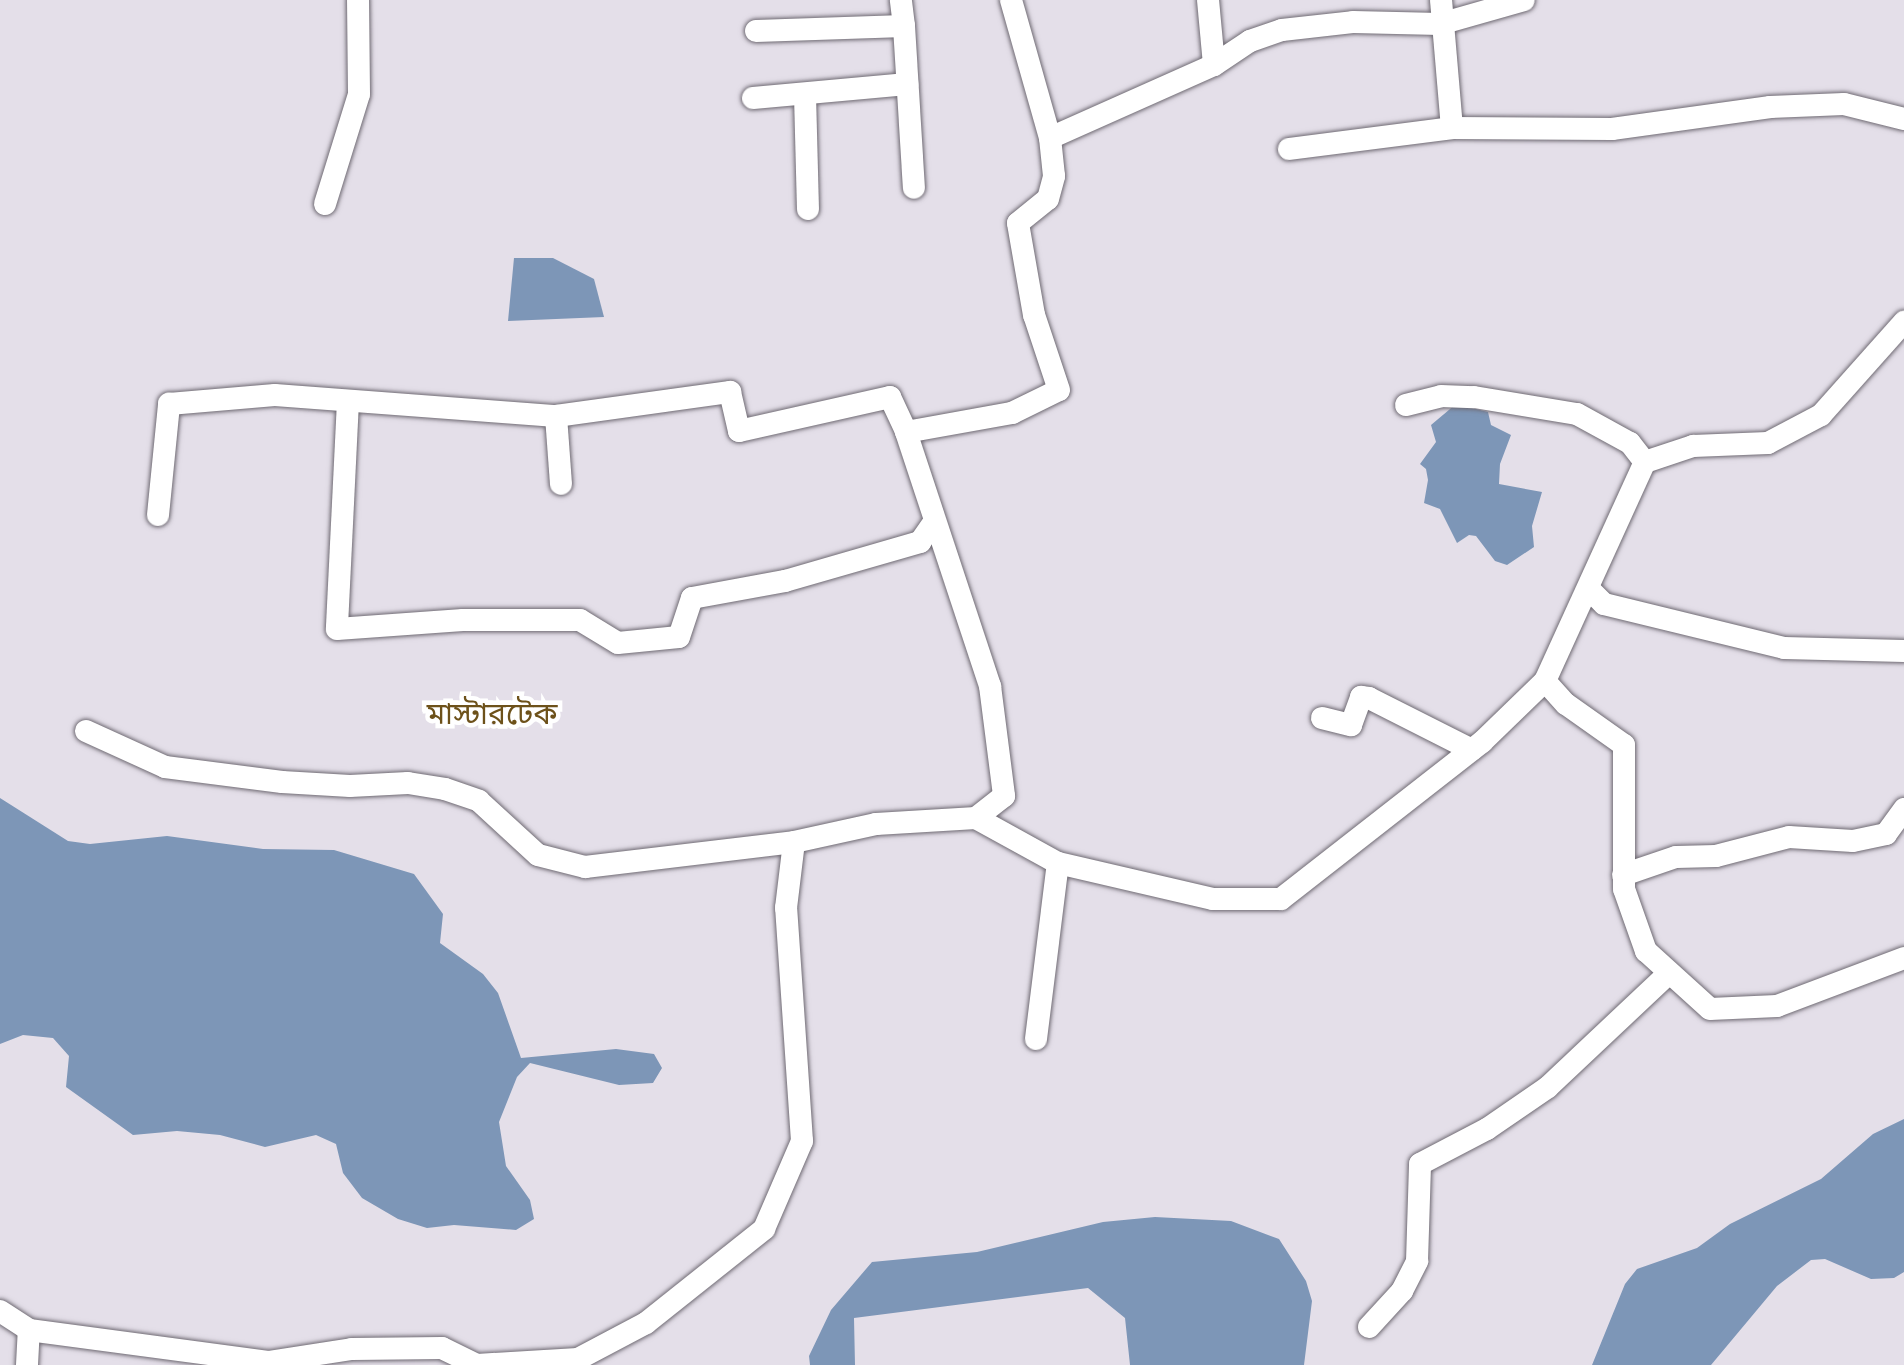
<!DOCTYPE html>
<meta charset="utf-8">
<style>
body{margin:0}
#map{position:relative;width:1904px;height:1365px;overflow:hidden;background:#e4dfe9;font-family:"Fira Sans","Noto Sans Bengali",sans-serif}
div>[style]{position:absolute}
.water>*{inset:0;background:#7d96b7}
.roads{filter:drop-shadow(0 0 2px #6f6a73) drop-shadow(0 0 2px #6f6a73)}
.minor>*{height:22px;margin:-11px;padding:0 11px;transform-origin:11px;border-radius:11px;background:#fff}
span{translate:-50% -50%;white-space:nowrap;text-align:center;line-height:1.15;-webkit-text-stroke:9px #fff;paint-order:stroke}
.quarter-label{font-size:30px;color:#6d511a}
</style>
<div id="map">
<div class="water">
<div style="clip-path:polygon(514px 258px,553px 258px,594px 279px,604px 317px,508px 321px)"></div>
<div style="clip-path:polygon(1456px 404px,1488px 412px,1491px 425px,1511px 435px,1500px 464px,1499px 484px,1542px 492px,1532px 526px,1534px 547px,1507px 565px,1495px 561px,1476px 536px,1469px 535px,1457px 543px,1440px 509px,1424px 503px,1428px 480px,1426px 469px,1420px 464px,1436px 442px,1431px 425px)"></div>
<div style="clip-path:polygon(0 798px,68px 841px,90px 844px,167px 836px,263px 849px,334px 850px,414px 874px,443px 914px,440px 943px,483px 974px,498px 993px,521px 1058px,616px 1049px,654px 1054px,662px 1068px,653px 1083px,619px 1085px,530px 1063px,517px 1077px,499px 1122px,506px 1166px,530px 1200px,534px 1219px,516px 1230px,454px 1225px,427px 1228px,398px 1219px,362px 1198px,343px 1173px,336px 1144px,316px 1135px,265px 1147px,220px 1135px,177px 1131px,133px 1135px,66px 1087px,69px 1056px,53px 1038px,23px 1035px,0 1044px)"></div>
<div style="clip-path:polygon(1904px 1119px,1904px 1272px,1894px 1278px,1871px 1279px,1825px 1259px,1811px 1260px,1777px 1286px,1711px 1365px,1592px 1365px,1625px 1284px,1637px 1269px,1697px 1248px,1730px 1224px,1821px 1179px,1873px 1134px)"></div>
<div style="clip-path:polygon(1155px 1217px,1231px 1221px,1279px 1239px,1306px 1281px,1312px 1301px,1304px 1365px,1130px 1365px,1125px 1318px,1088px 1288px,854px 1318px,855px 1365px,810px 1365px,809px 1356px,831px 1310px,872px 1262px,977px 1252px,1103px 1222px)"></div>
</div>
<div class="roads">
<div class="minor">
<div style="left:1011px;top:0;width:143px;rotate:74.2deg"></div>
<div style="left:1208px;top:0;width:65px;rotate:84.7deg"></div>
<div style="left:1441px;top:0;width:128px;rotate:85.1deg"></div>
<div style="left:1452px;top:128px;width:160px;rotate:0.4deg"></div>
<div style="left:1612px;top:129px;width:160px;rotate:-7.9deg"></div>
<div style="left:1770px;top:107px;width:74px;rotate:-2.3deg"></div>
<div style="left:1844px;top:104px;width:62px;rotate:14deg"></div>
<div style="left:904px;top:26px;width:162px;rotate:86.5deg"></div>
<div style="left:756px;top:31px;width:148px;rotate:-1.9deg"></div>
<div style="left:904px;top:26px;width:26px;rotate:-97deg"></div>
<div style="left:805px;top:95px;width:114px;rotate:88.5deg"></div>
<div style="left:753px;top:98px;width:155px;rotate:-5.2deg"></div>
<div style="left:1289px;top:149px;width:164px;rotate:-7.3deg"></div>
<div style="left:325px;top:204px;width:115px;rotate:-72.8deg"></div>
<div style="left:359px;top:94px;width:94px;rotate:-90.6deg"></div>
<div style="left:348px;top:401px;width:228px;rotate:92.8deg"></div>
<div style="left:337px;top:629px;width:126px;rotate:-4.1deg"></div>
<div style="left:463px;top:620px;width:117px"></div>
<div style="left:580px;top:620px;width:44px;rotate:31.2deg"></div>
<div style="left:618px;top:643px;width:61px;rotate:-5.6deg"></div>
<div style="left:679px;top:637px;width:41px;rotate:-71.6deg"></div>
<div style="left:692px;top:598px;width:95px;rotate:-10.4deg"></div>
<div style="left:785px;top:581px;width:141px;rotate:-16.1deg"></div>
<div style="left:920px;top:542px;width:24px;rotate:-55deg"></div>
<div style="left:1406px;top:405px;width:36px;rotate:-14deg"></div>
<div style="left:1441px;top:396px;width:33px;rotate:2deg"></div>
<div style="left:1474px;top:397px;width:104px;rotate:9.4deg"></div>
<div style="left:1577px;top:414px;width:60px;rotate:28.7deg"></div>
<div style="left:1630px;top:443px;width:24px;rotate:52deg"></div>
<div style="left:556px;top:416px;width:68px;rotate:85.8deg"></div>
<div style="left:906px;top:432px;width:268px;rotate:71.7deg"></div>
<div style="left:990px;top:686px;width:111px;rotate:82.7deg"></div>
<div style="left:1004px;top:796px;width:36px;rotate:142deg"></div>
<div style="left:1645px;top:462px;width:51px;rotate:-18.4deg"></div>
<div style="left:1693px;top:446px;width:75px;rotate:-2.3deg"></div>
<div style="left:1768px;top:443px;width:60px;rotate:-27.8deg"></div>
<div style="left:1821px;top:415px;width:125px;rotate:-48.3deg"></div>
<div style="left:158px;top:515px;width:112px;rotate:-84.3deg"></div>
<div style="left:169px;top:404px;width:106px;rotate:-4.9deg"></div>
<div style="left:275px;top:395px;width:282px;rotate:4.3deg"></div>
<div style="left:556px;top:416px;width:176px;rotate:-7.9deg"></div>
<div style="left:730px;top:392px;width:40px;rotate:77deg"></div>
<div style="left:739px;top:431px;width:155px;rotate:-12.7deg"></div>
<div style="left:890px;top:397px;width:38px;rotate:65deg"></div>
<div style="left:906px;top:432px;width:108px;rotate:-10.2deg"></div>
<div style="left:1012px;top:413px;width:52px;rotate:-26.1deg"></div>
<div style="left:1059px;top:390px;width:79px;rotate:-108.4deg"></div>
<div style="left:1034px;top:315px;width:93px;rotate:-99.9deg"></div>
<div style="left:1018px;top:223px;width:38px;rotate:-39deg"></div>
<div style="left:1048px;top:199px;width:24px;rotate:-75deg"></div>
<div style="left:1054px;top:176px;width:38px;rotate:-96deg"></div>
<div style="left:1050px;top:138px;width:180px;rotate:-24deg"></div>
<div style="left:1214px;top:65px;width:43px;rotate:-33.7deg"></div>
<div style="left:1250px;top:41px;width:34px;rotate:-19deg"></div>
<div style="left:1282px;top:30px;width:71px;rotate:-6.4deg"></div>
<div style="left:1353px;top:22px;width:87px;rotate:1.3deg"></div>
<div style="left:1440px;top:24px;width:87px;rotate:-15.9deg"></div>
<div style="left:1589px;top:589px;width:21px;rotate:45deg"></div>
<div style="left:1604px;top:604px;width:185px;rotate:13.7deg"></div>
<div style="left:1784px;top:648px;width:120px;rotate:1.4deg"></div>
<div style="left:1545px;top:681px;width:31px;rotate:48deg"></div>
<div style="left:1566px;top:704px;width:71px;rotate:35.3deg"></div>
<div style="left:1624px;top:745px;width:144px;rotate:90deg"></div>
<div style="left:1624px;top:889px;width:66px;rotate:70.5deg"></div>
<div style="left:1646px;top:951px;width:86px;rotate:42.2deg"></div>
<div style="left:1710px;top:1009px;width:67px;rotate:-2.6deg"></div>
<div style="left:1777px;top:1006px;width:136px;rotate:-20.7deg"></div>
<div style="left:1322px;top:718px;width:30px;rotate:14deg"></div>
<div style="left:1351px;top:725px;width:30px;rotate:-70deg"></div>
<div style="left:1361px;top:697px;width:8px;rotate:7deg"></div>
<div style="left:1369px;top:698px;width:115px;rotate:26.8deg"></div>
<div style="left:86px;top:731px;width:87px;rotate:24.5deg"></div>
<div style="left:165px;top:767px;width:118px;rotate:7.3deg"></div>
<div style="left:282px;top:782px;width:68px;rotate:3.4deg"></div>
<div style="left:350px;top:786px;width:58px;rotate:-3deg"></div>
<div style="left:408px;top:783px;width:37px;rotate:9deg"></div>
<div style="left:445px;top:789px;width:36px;rotate:19deg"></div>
<div style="left:479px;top:801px;width:80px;rotate:42.5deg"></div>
<div style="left:538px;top:855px;width:49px;rotate:14.3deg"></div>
<div style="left:585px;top:867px;width:210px;rotate:-6.8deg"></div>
<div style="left:1623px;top:875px;width:56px;rotate:-18.8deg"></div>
<div style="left:1676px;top:857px;width:40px;rotate:-1.4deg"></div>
<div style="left:1716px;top:856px;width:75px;rotate:-14.6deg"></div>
<div style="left:1789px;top:837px;width:64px;rotate:3.6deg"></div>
<div style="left:1853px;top:841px;width:34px;rotate:-12deg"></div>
<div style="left:1886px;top:834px;width:31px;rotate:-54deg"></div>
<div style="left:1036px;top:1039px;width:177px;rotate:-82.9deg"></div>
<div style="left:0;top:1311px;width:35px;rotate:33deg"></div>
<div style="left:29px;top:1330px;width:241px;rotate:7.6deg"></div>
<div style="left:268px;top:1362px;width:85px;rotate:-8.8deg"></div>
<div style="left:352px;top:1349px;width:90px;rotate:-0.6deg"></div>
<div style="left:442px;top:1348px;width:39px;rotate:26deg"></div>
<div style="left:477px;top:1365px;width:101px;rotate:-3.4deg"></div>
<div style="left:578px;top:1359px;width:77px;rotate:-27.9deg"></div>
<div style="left:646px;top:1323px;width:151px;rotate:-38.5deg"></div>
<div style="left:764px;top:1229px;width:96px;rotate:-66.6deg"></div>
<div style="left:802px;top:1141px;width:234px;rotate:-93.9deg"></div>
<div style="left:786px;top:908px;width:66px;rotate:-83.1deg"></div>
<div style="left:794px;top:842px;width:84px;rotate:-12.4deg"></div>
<div style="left:876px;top:824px;width:100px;rotate:-3.4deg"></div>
<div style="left:976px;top:818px;width:94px;rotate:28.8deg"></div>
<div style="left:1058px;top:863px;width:159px;rotate:13.1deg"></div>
<div style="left:1213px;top:899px;width:68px"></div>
<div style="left:1281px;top:899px;width:255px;rotate:-38deg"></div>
<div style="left:1482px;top:742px;width:88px;rotate:-44.1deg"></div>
<div style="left:1545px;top:681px;width:241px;rotate:-65.5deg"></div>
<div style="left:1369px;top:1327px;width:49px;rotate:-47.5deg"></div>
<div style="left:1402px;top:1291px;width:34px;rotate:-63deg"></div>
<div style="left:1417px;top:1261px;width:97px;rotate:-88.2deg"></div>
<div style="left:1420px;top:1164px;width:76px;rotate:-27.6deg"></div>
<div style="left:1487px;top:1129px;width:74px;rotate:-34.5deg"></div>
<div style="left:1548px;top:1087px;width:163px;rotate:-43.3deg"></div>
<div style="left:27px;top:1365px;width:35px;rotate:-87deg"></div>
</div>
</div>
<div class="quarter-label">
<span style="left:492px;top:714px">মাস্টারটেক</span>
</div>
</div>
